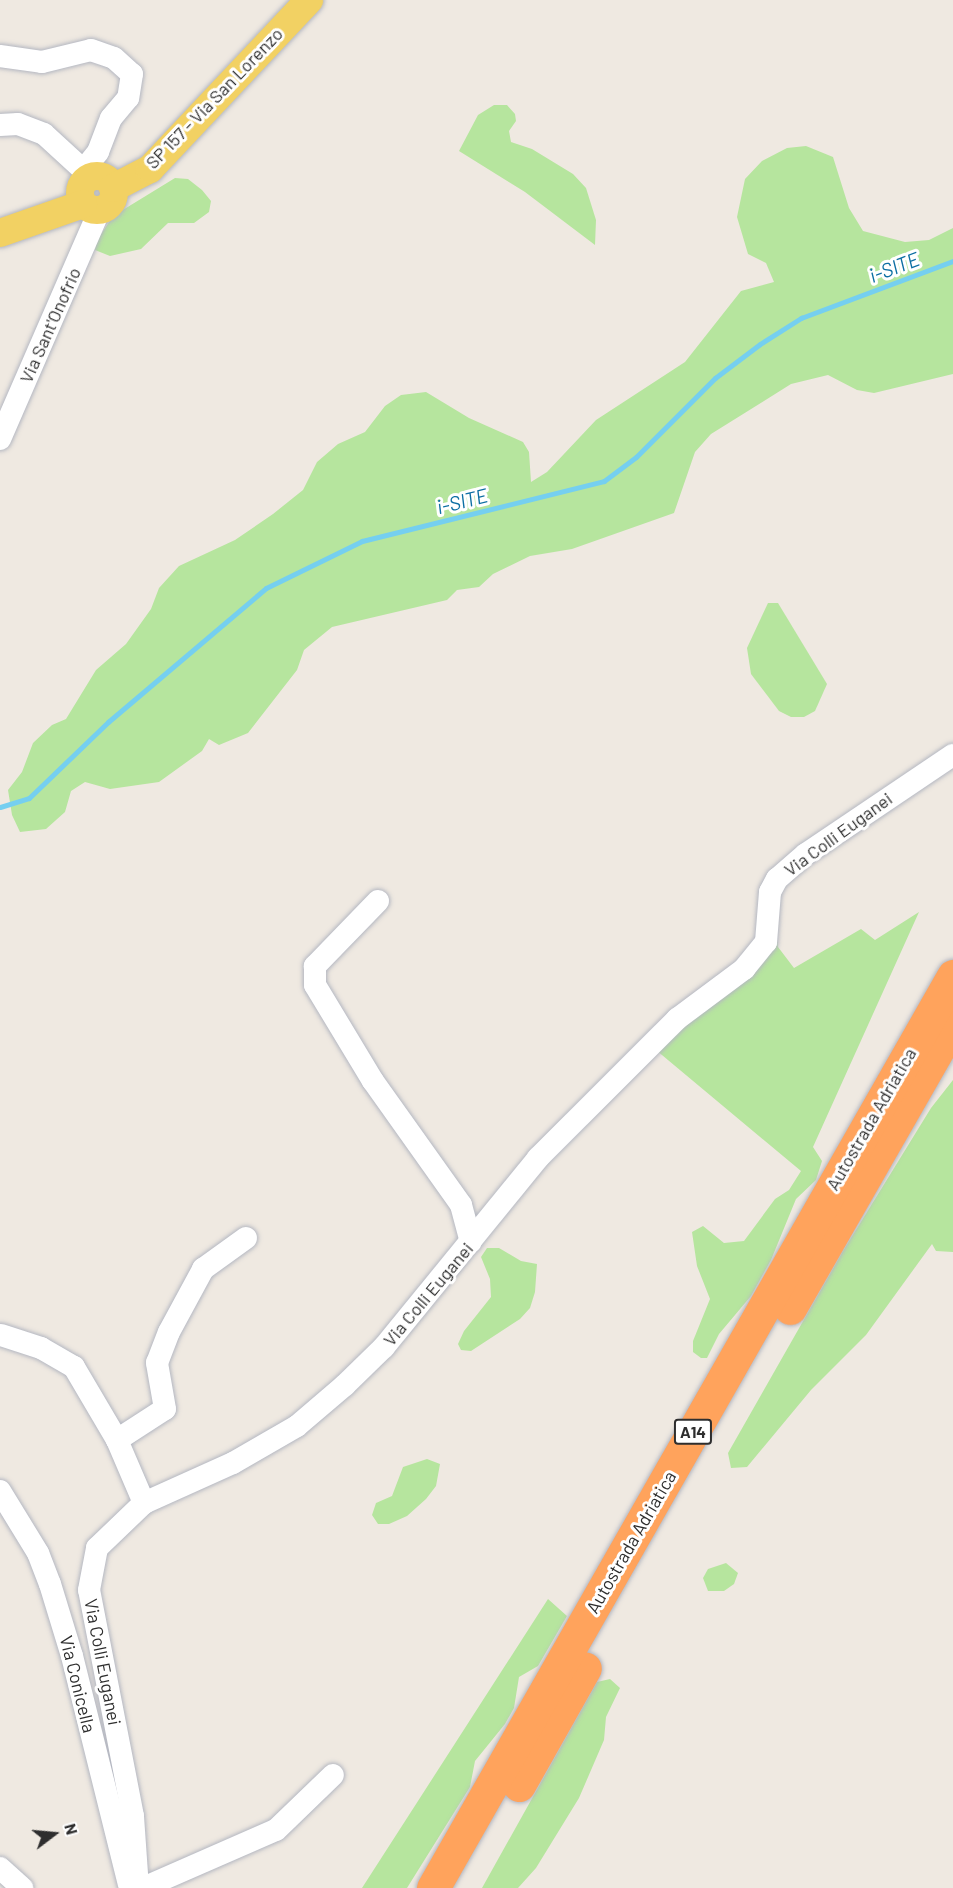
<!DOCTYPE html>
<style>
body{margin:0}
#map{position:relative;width:953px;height:1888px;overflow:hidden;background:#efe9e1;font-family:Barlow,sans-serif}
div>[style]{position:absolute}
.green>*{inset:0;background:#b6e59e}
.stream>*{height:5px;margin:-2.5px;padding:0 2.5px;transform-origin:2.5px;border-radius:2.5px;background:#75cff0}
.roads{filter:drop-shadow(0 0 2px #b4b7c1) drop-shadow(0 0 2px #b4b7c1)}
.minor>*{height:22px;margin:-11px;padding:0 11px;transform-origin:11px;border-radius:11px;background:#fff}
.major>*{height:28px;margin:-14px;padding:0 14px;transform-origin:14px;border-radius:14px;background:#f2d163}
.major>.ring{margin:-14px;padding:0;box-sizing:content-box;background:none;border:28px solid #f2d163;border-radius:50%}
.highway>*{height:33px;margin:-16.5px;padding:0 16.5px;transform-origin:16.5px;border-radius:16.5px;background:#ffa35c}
span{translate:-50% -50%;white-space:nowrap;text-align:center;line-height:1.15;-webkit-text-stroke:6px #fff;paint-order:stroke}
.shield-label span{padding:2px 4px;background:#fff;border:2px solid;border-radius:4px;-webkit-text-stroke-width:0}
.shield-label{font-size:16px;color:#2e2e2e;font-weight:700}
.street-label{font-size:18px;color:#2e2e2e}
.water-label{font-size:20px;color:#0d6fa3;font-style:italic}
.north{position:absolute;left:24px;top:1804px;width:60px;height:60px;-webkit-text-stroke:4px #fff;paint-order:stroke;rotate:74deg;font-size:16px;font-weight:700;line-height:24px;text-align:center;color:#2e2e2e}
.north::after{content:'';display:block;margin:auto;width:21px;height:27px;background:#2e2e2e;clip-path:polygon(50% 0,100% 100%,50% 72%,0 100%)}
</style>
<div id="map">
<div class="green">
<div style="clip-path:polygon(494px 105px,507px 105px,515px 114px,516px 121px,509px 131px,511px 142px,532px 149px,573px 174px,586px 188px,596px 220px,595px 245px,525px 192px,459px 151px,478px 115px)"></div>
<div style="clip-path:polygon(806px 146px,833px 157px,849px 208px,863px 231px,905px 242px,929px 240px,953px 228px,953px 374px,874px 393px,857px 390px,828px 375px,791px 384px,711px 434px,695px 452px,674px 513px,572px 549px,530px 556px,493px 574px,479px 587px,457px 590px,447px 600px,332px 627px,304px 650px,297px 670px,248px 733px,219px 745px,209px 739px,202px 751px,159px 782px,110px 789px,85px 782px,71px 791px,65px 812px,46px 829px,20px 832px,12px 815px,8px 790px,22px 772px,33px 743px,52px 725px,66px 719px,96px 670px,126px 644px,151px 609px,159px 588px,179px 566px,235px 540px,273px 514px,303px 490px,317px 462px,338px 444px,365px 432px,385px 406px,401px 395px,426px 392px,469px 418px,523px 442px,529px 452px,531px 482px,547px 472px,596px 420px,685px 362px,741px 291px,774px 282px,766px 263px,748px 254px,737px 217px,745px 179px,762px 161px,787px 148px)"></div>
<div style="clip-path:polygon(175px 178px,188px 179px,202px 190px,211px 201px,209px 212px,194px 223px,168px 223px,141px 249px,110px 256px,95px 250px,96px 242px,113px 216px)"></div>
<div style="clip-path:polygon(768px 603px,778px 603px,827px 684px,815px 711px,804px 717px,791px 717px,779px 711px,751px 674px,747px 648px)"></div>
<div style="clip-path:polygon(919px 912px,813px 1147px,822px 1161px,816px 1180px,796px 1199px,771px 1260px,751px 1296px,719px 1334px,707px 1358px,701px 1358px,693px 1352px,693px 1341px,710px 1299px,697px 1266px,692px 1232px,703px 1226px,724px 1243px,744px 1241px,775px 1199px,789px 1190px,801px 1171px,650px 1045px,776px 935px,778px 947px,794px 968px,861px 929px,875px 940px)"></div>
<div style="clip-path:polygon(953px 1080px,953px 1252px,936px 1251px,932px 1244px,866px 1335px,811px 1390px,747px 1467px,731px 1468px,728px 1453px,843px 1251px,931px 1108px)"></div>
<div style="clip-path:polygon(487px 1248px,499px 1248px,521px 1261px,537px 1264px,535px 1292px,530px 1308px,520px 1319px,471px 1351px,461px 1350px,458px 1344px,464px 1331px,491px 1297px,490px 1279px,481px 1257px)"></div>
<div style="clip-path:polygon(427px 1459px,440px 1464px,436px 1486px,426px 1499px,407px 1516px,389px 1524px,378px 1524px,372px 1515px,376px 1503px,392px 1496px,403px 1467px)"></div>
<div style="clip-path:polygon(726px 1563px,738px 1573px,734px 1584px,724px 1591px,708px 1591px,703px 1578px,708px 1569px)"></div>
<div style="clip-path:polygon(548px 1599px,567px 1616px,538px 1666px,519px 1677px,514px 1708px,505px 1724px,475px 1761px,470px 1787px,407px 1888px,362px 1888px)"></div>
<div style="clip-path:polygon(610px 1679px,620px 1688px,606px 1717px,604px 1740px,579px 1798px,536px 1868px,518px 1888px,482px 1888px,597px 1682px)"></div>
</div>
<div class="stream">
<div style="left:0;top:807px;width:30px;rotate:-17deg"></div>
<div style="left:29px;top:798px;width:110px;rotate:-43.9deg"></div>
<div style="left:108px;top:722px;width:207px;rotate:-40.3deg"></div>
<div style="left:266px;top:588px;width:107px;rotate:-26.1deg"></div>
<div style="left:362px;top:541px;width:249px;rotate:-13.9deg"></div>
<div style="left:604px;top:481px;width:40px;rotate:-37deg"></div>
<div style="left:636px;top:457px;width:112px;rotate:-45deg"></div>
<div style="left:715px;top:378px;width:56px;rotate:-37.1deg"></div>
<div style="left:760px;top:344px;width:49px;rotate:-32.4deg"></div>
<div style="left:801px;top:318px;width:162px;rotate:-20.6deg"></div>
</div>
<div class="roads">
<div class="minor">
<div style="left:0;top:56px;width:42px;rotate:8.1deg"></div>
<div style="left:42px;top:62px;width:50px;rotate:-13.8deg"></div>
<div style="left:91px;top:50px;width:24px;rotate:19deg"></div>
<div style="left:114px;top:58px;width:24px;rotate:42deg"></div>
<div style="left:132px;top:74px;width:24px;rotate:99deg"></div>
<div style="left:128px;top:98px;width:26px;rotate:130deg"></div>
<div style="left:111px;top:118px;width:36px;rotate:111deg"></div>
<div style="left:98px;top:152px;width:22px;rotate:129deg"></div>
<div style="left:0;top:125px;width:18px;rotate:-3deg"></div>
<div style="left:18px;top:124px;width:28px;rotate:21deg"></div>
<div style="left:44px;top:134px;width:64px;rotate:42.5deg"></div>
<div style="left:0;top:439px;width:249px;rotate:-66.5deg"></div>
<div style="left:378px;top:901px;width:91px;rotate:134.1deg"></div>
<div style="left:315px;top:966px;width:19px;rotate:90deg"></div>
<div style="left:315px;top:985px;width:112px;rotate:58.9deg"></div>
<div style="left:373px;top:1081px;width:152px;rotate:54.6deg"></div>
<div style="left:461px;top:1205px;width:38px;rotate:75deg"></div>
<div style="left:1px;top:1335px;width:42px;rotate:18deg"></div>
<div style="left:41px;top:1348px;width:38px;rotate:30deg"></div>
<div style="left:74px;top:1367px;width:85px;rotate:59.5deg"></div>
<div style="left:117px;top:1440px;width:69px;rotate:66.8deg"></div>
<div style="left:117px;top:1440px;width:57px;rotate:-32.9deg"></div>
<div style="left:165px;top:1409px;width:47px;rotate:-99.9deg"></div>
<div style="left:157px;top:1363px;width:33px;rotate:-69deg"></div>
<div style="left:169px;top:1332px;width:72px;rotate:-61.6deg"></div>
<div style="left:203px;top:1269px;width:53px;rotate:-35.8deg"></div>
<div style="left:0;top:1491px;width:73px;rotate:58.5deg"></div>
<div style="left:38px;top:1553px;width:33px;rotate:69deg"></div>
<div style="left:50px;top:1584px;width:75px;rotate:73deg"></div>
<div style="left:72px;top:1656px;width:235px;rotate:76deg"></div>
<div style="left:0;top:1868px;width:30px;rotate:42deg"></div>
<div style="left:138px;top:1888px;width:72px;rotate:-94deg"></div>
<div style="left:133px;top:1816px;width:230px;rotate:-101deg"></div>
<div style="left:89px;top:1590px;width:43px;rotate:-79.2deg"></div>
<div style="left:97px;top:1548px;width:65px;rotate:-43.8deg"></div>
<div style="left:144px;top:1503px;width:98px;rotate:-24.2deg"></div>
<div style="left:233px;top:1463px;width:74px;rotate:-30deg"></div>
<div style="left:297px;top:1426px;width:63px;rotate:-40.5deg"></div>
<div style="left:345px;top:1385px;width:54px;rotate:-44.3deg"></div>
<div style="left:384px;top:1347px;width:244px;rotate:-50.8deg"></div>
<div style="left:538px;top:1158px;width:197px;rotate:-45deg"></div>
<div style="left:677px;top:1019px;width:84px;rotate:-36.7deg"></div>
<div style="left:744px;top:969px;width:35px;rotate:-51deg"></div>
<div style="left:766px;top:942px;width:50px;rotate:-85.4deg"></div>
<div style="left:770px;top:892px;width:15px;rotate:-62deg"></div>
<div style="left:777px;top:879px;width:38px;rotate:-41deg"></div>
<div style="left:806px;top:854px;width:177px;rotate:-34deg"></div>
<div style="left:143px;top:1888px;width:145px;rotate:-23.6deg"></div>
<div style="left:276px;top:1830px;width:79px;rotate:-44deg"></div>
</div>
<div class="major">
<div class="ring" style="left:80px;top:176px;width:6px;height:6px"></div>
<div style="left:113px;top:188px;width:42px;rotate:-27.2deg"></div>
<div style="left:150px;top:169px;width:232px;rotate:-46.7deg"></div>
<div style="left:0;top:233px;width:88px;rotate:-19.3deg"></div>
</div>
<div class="highway">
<div style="left:790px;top:1308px;width:328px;rotate:-60.2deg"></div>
<div style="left:519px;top:1785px;width:134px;rotate:-60.6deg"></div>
<div style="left:433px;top:1888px;width:1050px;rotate:-60.31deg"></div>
</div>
</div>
<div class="shield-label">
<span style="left:693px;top:1432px">A14</span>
</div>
<div class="street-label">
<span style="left:214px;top:98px;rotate:-46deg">SP 157 - Via San Lorenzo</span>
<span style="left:50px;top:325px;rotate:-66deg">Via Sant'Onofrio</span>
<span style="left:838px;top:834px;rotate:-36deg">Via Colli Euganei</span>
<span style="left:871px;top:1119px;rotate:-60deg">Autostrada Adriatica</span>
<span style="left:428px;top:1294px;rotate:-50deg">Via Colli Euganei</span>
<span style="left:631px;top:1542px;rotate:-60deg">Autostrada Adriatica</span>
<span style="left:103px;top:1662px;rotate:79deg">Via Colli Euganei</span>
<span style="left:78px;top:1684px;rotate:76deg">Via Conicella</span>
</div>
<div class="water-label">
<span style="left:894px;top:267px;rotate:-21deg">i-SITE</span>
<span style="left:462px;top:501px;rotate:-14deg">i-SITE</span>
</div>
<div class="north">N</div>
</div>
